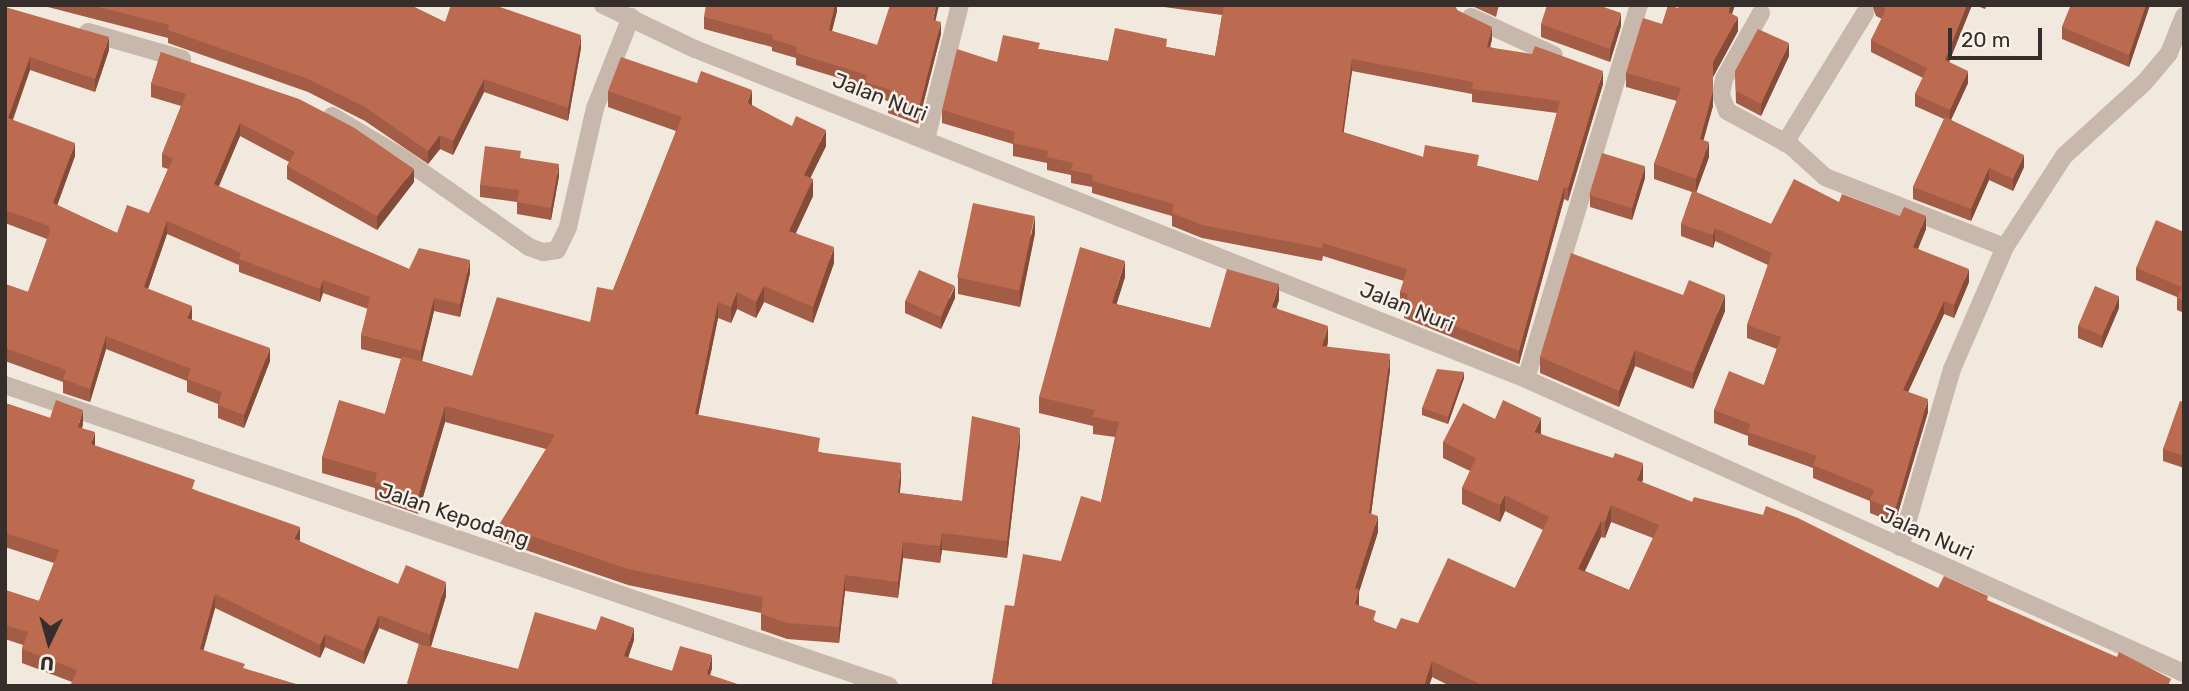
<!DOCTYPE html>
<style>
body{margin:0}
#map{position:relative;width:2189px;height:691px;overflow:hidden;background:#f1e8de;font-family:Rubik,sans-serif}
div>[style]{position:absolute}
.minor>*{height:18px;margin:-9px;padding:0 9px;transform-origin:9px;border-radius:9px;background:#c8b8ab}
.wall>*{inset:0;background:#a35c45}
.shaded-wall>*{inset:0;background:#844b38}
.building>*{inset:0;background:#bd6b50;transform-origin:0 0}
span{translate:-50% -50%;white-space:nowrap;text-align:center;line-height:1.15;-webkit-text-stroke:5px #f9f2eb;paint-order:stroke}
.street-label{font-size:21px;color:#362e2a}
.frame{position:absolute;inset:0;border:7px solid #362e2a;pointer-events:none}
.north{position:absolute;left:14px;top:607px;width:70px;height:70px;-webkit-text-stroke:5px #f9f2eb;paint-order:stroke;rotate:185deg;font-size:19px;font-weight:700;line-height:28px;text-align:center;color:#362e2a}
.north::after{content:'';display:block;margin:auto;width:24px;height:32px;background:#362e2a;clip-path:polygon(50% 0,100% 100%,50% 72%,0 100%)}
.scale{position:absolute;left:1948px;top:28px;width:94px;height:32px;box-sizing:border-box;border:4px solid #362e2a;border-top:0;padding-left:9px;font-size:21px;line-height:24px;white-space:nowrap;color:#362e2a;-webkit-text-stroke:5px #f9f2eb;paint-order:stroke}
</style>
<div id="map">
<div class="minor">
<div style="left:603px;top:5px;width:102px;rotate:25.6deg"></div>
<div style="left:695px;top:49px;width:894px;rotate:21.66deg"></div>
<div style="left:1526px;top:379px;width:721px;rotate:24.08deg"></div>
<div style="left:1761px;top:13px;width:76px;rotate:119.3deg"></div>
<div style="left:1724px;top:79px;width:16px;rotate:101deg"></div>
<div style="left:1721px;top:95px;width:17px;rotate:69deg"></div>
<div style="left:1727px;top:111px;width:72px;rotate:28.4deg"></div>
<div style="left:1790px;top:145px;width:47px;rotate:42.4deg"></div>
<div style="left:1825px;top:177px;width:193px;rotate:21.3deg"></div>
<div style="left:1471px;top:17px;width:91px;rotate:24.6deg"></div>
<div style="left:88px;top:32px;width:98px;rotate:16deg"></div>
<div style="left:332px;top:116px;width:80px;rotate:30.7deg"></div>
<div style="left:401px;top:157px;width:156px;rotate:35.1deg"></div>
<div style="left:529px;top:247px;width:15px;rotate:20deg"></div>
<div style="left:543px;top:252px;width:14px;rotate:-8deg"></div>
<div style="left:557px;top:250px;width:25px;rotate:-64deg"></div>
<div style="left:568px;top:227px;width:122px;rotate:-77.2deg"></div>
<div style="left:595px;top:108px;width:98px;rotate:-68.4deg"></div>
<div style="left:926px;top:139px;width:138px;rotate:-75.8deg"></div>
<div style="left:1785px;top:143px;width:153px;rotate:-58.4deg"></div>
<div style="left:1526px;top:379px;width:391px;rotate:-73.2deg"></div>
<div style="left:5px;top:385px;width:934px;rotate:18.8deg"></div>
<div style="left:1900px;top:547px;width:185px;rotate:-73.7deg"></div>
<div style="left:1952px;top:369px;width:133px;rotate:-66.5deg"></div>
<div style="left:2005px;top:247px;width:108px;rotate:-57deg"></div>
<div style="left:2064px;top:156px;width:108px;rotate:-42.4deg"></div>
<div style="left:2144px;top:83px;width:39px;rotate:-50deg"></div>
<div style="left:2169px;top:53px;width:40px;rotate:-68deg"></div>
</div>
<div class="wall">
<div style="clip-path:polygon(40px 5px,410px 5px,445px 22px,581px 48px,568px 121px,484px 92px,453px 155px,440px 149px,428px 164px,365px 121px,308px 92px,168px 43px,168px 38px)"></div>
<div style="clip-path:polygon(837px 5px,837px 11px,832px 31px,877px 45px,936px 21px,941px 34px,918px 124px,888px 113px,888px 101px,865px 94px,865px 86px,796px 65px,796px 58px,772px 51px,772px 47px,704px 29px,704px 17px)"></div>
<div style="clip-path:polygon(evenodd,1457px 5px,1455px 6px,1457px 10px,1492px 39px,1490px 47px,1603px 84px,1568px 201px,1564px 199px,1519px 364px,1404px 318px,1404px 306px,1400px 305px,1400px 292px,1404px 281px,1323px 256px,1322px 261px,1202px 238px,1172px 226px,1172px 216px,1092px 193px,1092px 187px,1071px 183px,1071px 175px,1047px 170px,1047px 163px,1013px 156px,1013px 144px,942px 123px,942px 110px,997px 62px,1040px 49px,1108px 61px,1167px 47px,1215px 56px,1222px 15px,1157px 6px,1457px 5px,1352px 71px,1472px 94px,1472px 102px,1557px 113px,1538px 181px,1479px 166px,1423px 157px,1343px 132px,1352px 71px)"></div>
<div style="clip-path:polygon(1470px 5px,1499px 5px,1496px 17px)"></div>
<div style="clip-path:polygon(1872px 5px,1972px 5px,1949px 62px,1968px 83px,1951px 120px,2024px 167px,2013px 191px,1989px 180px,1971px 221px,1913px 199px,1913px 187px,1944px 119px,1915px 106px,1915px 94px,1923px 78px,1871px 52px,1871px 40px,1882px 19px,1876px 16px)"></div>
<div style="clip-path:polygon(1975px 5px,1987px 5px,1985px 9px)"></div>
<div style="clip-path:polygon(2071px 5px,2150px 5px,2129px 67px,2062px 39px,2062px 27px)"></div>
<div style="clip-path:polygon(5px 7px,109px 50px,95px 92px,30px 70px,13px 120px,75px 156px,57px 205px,117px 233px,149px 213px,168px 169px,162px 167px,162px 154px,181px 106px,151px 97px,151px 84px,161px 52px,414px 182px,377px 230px,287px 179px,287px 166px,289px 162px,240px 136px,218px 187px,409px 269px,470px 273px,460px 317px,434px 311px,422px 361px,472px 376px,590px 322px,613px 290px,676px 131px,608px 107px,608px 91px,752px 105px,826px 146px,810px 178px,813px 196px,796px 233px,834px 263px,813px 323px,764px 302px,756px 318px,737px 309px,731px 323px,718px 318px,698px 415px,820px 452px,901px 479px,900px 493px,962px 501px,1020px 444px,1007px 558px,942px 550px,940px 563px,903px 558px,898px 598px,845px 591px,839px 643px,787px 639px,761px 630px,761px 613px,628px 585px,499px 541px,499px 525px,546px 449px,445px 422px,418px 514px,375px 499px,375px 488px,322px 473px,322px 457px,385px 414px,401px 359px,361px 349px,361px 335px,368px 309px,323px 293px,320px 302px,239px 272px,239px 265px,167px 234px,148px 289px,192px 320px,270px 361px,244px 428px,218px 418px,218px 404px,187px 392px,187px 381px,106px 349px,90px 402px,63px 393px,63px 382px,5px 361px,5px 284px,28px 292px,47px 239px,5px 223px)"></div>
<div style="clip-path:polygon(1678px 8px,1732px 14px,1738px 31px,1713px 77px,1713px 106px,1703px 140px,1709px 157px,1696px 192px,1771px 224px,1839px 202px,1926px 229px,1918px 249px,1969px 282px,1954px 318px,1944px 314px,1908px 392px,1928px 412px,1895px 523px,1870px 513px,1870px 501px,1813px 478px,1813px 468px,1748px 445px,1748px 436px,1714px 423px,1714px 410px,1764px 385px,1777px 349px,1747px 338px,1747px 325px,1768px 265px,1715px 241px,1713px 248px,1681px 236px,1681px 224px,1692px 192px,1654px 179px,1654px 164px,1677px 101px,1626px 87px,1626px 73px,1662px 24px)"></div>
<div style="clip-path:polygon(1541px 24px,1621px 26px,1610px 62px,1541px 37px)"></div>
<div style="clip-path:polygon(1789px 56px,1761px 116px,1736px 103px,1735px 71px)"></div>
<div style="clip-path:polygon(521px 158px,559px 176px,551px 220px,517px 214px,517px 202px,480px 197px,480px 185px)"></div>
<div style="clip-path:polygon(1645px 178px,1632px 220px,1590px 207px,1590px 195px)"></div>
<div style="clip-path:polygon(2184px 232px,2184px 313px,2177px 310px,2177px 297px,2136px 280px,2136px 268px)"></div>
<div style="clip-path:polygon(1035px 233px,1020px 307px,958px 294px,958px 277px)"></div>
<div style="clip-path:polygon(evenodd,1125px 277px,1116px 304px,1210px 328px,1279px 300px,1276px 308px,1328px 342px,1327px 347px,1390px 370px,1371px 514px,1378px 532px,1359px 592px,1359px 606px,1376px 622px,1396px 629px,1418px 623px,1515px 588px,1543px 530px,1505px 511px,1500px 522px,1462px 504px,1462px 488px,1470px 471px,1443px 458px,1443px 442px,1495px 419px,1541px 434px,1643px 479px,1642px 482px,1692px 502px,1938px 588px,1988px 601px,2171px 686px,1450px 686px,1432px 677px,1429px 686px,992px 686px,992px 682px,1014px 606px,1061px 561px,1101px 502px,1115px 437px,1093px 434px,1093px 426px,1039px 413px,1039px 397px,1125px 277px,1611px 522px,1653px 538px,1629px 590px,1585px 571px,1601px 537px,1605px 538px,1611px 522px)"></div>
<div style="clip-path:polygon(955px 298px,941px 329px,905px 313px,905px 301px)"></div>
<div style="clip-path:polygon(2119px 308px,2102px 348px,2078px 338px,2078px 326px)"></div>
<div style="clip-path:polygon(1725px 311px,1693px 389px,1635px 366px,1619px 407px,1540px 373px,1540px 357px)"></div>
<div style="clip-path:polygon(1464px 378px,1448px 424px,1422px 415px,1422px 408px)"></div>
<div style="clip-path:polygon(2184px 402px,2184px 468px,2163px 461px,2163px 449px)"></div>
<div style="clip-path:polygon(5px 403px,50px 418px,83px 424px,82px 428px,95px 446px,195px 490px,299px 541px,398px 584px,446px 596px,431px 647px,518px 669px,634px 640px,628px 658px,672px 671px,712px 668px,710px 675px,743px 686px,407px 686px,419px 644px,379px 628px,364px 664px,325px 647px,320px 658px,215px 608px,203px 650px,245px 669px,302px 686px,71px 686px,72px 682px,22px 663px,22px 649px,23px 645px,5px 639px,5px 590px,39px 601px,54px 563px,5px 547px)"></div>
</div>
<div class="shaded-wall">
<div style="clip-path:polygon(835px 5px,837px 5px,837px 11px,829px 42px,829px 30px)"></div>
<div style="clip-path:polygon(936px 5px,939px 5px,933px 32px,933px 20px)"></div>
<div style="clip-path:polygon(1730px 5px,1735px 5px,1728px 27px,1728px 12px)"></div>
<div style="clip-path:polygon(1967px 5px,1972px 5px,1945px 72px,1945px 60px)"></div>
<div style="clip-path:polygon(2146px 5px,2150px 5px,2129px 67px,2129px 55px)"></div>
<div style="clip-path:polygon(1621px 13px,1621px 26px,1610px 62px,1610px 49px)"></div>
<div style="clip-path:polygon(1738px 17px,1738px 31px,1713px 77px,1713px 62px)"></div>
<div style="clip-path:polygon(941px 22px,941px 34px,918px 124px,918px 112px)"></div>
<div style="clip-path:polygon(1492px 27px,1492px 39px,1487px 60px,1487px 47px)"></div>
<div style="clip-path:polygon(581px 35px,581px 48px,568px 121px,568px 108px)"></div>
<div style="clip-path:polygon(109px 37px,109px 50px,95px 92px,95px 79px)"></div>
<div style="clip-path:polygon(1789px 43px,1789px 56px,1761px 116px,1761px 104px)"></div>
<div style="clip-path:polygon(30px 57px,30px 70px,8px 131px,8px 118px)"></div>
<div style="clip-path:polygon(1352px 59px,1352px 71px,1342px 145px,1342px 132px)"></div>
<div style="clip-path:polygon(1603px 71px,1603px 84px,1568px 201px,1568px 188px)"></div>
<div style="clip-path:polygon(1968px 71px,1968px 83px,1950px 122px,1950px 110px)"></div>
<div style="clip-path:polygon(484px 79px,484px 92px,453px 155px,453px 141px)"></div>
<div style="clip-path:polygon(752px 90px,752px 106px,747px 103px)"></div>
<div style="clip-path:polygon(1713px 91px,1713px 106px,1700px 153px,1700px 139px)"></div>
<div style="clip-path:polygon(240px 123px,240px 136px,214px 198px,214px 184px)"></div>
<div style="clip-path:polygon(826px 130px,826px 146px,804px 191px,804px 175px)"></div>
<div style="clip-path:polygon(440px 135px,440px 149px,428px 164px,428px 151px)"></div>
<div style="clip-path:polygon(1709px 142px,1709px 157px,1696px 193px,1696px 179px)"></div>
<div style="clip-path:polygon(75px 143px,75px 156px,53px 217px,53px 203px)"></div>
<div style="clip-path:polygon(2024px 155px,2024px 167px,2013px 191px,2013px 179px)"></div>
<div style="clip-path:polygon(559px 164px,559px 176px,551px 220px,551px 208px)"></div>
<div style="clip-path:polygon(1645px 166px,1645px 178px,1632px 220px,1632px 207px)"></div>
<div style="clip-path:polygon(1989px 168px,1989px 180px,1971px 221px,1971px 209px)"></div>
<div style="clip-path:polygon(414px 169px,414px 182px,377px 230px,377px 216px)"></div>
<div style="clip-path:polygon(813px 179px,813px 196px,789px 247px,789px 231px)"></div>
<div style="clip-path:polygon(1564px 187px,1564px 199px,1519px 364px,1519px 351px)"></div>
<div style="clip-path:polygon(1035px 216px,1035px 233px,1020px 307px,1020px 290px)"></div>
<div style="clip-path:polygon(1926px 216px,1926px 229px,1913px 260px,1913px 247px)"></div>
<div style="clip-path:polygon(167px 221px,167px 234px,144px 300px,144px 287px)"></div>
<div style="clip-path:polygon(1715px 228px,1715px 241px,1713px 248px,1713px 235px)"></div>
<div style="clip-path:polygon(834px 247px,834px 263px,813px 323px,813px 307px)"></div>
<div style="clip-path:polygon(470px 260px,470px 273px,460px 317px,460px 304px)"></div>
<div style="clip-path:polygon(1125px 261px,1125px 277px,1112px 319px,1112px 303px)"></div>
<div style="clip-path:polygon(1969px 269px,1969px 282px,1954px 318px,1954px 305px)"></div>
<div style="clip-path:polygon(323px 280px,323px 293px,320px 302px,320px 289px)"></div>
<div style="clip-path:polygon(1279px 284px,1279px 300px,1272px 323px,1272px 307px)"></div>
<div style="clip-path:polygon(764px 286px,764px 302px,756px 318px,756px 302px)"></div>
<div style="clip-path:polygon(955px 286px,955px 298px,941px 329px,941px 317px)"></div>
<div style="clip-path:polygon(737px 292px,737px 309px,731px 323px,731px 307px)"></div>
<div style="clip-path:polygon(1725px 295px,1725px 311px,1693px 389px,1693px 373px)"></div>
<div style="clip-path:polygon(2119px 296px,2119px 308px,2102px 348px,2102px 336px)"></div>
<div style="clip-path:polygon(434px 298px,434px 311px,421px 364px,421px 351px)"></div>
<div style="clip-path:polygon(1944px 301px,1944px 314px,1903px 403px,1903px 390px)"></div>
<div style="clip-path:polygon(718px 302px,718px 318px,695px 430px,695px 414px)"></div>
<div style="clip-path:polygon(192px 306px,192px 319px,187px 331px,187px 318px)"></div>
<div style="clip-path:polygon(1328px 326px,1328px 342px,1322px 362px,1322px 346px)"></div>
<div style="clip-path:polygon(106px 336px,106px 349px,90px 402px,90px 389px)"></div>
<div style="clip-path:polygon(270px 348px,270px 361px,244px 428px,244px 415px)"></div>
<div style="clip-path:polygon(1635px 350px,1635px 366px,1619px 407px,1619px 391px)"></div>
<div style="clip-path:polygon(1390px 354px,1390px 370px,1369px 530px,1369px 513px)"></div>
<div style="clip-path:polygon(1464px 372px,1464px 378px,1448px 424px,1448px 417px)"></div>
<div style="clip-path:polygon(1928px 399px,1928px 412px,1895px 523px,1895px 510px)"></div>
<div style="clip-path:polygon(445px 406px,445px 422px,418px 514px,418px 497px)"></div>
<div style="clip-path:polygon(83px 410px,83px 424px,78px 441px,78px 427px)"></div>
<div style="clip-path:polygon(1541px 418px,1541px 434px,1534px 448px,1534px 432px)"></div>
<div style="clip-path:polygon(1020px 428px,1020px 444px,1007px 558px,1007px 541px)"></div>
<div style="clip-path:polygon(95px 432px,95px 446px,91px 444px)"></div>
<div style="clip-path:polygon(901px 463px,901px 479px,898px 509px,898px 493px)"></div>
<div style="clip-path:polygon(1643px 463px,1643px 479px,1637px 496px,1637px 480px)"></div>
<div style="clip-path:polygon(1505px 495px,1505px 511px,1500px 522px,1500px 505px)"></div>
<div style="clip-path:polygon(1611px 505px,1611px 522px,1605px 538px,1605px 522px)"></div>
<div style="clip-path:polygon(1378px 516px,1378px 532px,1359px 592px,1359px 606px,1355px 621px,1355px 588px)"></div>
<div style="clip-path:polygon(1601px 521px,1601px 537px,1578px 585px,1578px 569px)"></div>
<div style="clip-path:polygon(300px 527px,300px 541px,294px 539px)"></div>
<div style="clip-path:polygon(942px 533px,942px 550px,940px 563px,940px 546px)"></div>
<div style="clip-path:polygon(903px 542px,903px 558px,898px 598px,898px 582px)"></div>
<div style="clip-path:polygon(845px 575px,845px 591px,839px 643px,839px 627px)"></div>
<div style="clip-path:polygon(446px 582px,446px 596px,430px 649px,430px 635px)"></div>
<div style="clip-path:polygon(215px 594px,215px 608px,200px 663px,200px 649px)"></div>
<div style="clip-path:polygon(379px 615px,379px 628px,364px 664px,364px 651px)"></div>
<div style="clip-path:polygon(634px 628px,634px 640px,624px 669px,624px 656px)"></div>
<div style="clip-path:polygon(325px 634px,325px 647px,320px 658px,320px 645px)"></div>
<div style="clip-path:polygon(712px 655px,712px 668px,707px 686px,707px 674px)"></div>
<div style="clip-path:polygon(1432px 661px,1432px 677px,1429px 686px,1424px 686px)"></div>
</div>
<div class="building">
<div style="clip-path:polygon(91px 5px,410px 5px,445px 22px,451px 5px,494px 5px,581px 35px,568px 108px,484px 79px,453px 141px,440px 135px,428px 151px,365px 107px,308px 79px,168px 30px,169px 25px)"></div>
<div style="clip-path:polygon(706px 5px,835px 5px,829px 30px,877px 45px,890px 5px,936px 5px,933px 20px,941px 22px,918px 112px,888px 102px,891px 90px,865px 82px,867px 75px,796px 53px,797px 47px,772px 39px,773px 35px,704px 17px)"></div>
<div style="clip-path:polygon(evenodd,1224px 5px,1455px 5px,1457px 10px,1492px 27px,1487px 47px,1532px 54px,1535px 46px,1603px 71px,1568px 188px,1564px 187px,1519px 351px,1404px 306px,1408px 294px,1400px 292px,1407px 269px,1323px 243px,1322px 248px,1202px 225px,1172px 213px,1174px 204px,1092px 181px,1093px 175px,1071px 170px,1073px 163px,1047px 157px,1048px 151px,1013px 143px,1015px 132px,942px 110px,957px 49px,997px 62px,1003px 35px,1040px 43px,1038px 49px,1108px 61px,1115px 28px,1167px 39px,1166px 47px,1215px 56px,1224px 5px,1352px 59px,1473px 82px,1472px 89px,1560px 101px,1538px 181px,1477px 166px,1479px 155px,1425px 145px,1423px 157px,1342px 132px,1352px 59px)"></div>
<div style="clip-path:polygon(1547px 5px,1598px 5px,1621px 13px,1610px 49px,1541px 24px)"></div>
<div style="clip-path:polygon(1668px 5px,1678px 8px,1679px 5px,1730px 5px,1728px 12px,1738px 17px,1713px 62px,1713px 91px,1700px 139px,1709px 142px,1696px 179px,1654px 164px,1681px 88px,1626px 73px,1643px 18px,1662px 24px)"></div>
<div style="clip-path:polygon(1878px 5px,1967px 5px,1945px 60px,1968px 71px,1950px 110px,1915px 94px,1927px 68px,1871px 40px,1886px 9px)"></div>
<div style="clip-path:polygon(2071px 5px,2146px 5px,2129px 55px,2062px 27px)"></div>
<div style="clip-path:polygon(5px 7px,109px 37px,95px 79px,30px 57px,8px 118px,75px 143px,53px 203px,117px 233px,127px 205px,149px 213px,173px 158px,162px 154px,186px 94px,151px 84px,161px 52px,299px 99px,353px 127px,414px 169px,377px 216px,287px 166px,295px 152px,240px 123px,214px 184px,409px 269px,419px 248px,470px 260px,460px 304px,434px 298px,421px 351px,361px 335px,370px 297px,323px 280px,320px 289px,239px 259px,241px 253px,167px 221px,144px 287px,192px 306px,187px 318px,270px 348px,244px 415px,218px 405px,222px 392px,187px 379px,191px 369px,106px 336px,90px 389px,63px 379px,66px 370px,5px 348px,5px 284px,28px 292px,50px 231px,49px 226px,5px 210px)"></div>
<div style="clip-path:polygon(1758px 29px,1789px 43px,1761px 104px,1736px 91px,1735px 71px)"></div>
<div style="clip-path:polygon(621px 57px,697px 83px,701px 71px,752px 90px,747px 103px,792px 126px,796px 116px,826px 130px,804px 175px,813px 179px,789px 231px,834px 247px,813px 307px,764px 286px,756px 302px,737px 292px,731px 307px,718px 302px,695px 414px,820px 438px,818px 452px,901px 463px,898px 493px,962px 501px,972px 416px,1020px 428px,1007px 541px,942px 533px,940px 546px,903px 542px,898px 582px,845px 575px,839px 627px,787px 623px,761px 614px,763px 597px,628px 569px,499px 525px,555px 435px,445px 406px,418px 497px,375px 482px,377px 473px,322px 457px,339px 400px,385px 414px,402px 356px,472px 376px,497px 297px,590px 322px,597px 287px,613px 290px,682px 117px,608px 91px)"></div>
<div style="clip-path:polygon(1945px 117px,2024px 155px,2013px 179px,1989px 168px,1971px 209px,1913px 187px)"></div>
<div style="clip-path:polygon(485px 146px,521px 151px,520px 158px,559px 164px,551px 208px,517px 202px,519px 190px,480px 185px)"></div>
<div style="left:1602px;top:153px;width:45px;height:44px;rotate:17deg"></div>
<div style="clip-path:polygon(1794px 179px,1839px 202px,1842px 194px,1900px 216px,1904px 207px,1926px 216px,1913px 247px,1969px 269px,1954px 305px,1944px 301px,1903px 390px,1928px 399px,1895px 510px,1870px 500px,1874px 490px,1813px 465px,1817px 456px,1748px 432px,1750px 424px,1714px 410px,1729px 371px,1764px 385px,1781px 337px,1747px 325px,1772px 253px,1715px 228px,1713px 235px,1681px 224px,1693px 191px,1771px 224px)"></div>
<div style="left:973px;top:203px;width:63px;height:76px;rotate:12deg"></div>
<div style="clip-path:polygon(2156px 220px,2184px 232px,2184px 301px,2177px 298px,2182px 287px,2136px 268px)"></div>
<div style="clip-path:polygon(evenodd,1080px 247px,1125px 261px,1112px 303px,1210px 328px,1227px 269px,1279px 284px,1272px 307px,1328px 326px,1322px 346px,1390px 354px,1369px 513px,1378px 516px,1355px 588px,1359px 590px,1355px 604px,1376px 611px,1373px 621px,1396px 629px,1401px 618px,1418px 623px,1448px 558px,1515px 588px,1549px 517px,1505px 495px,1500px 505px,1462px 488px,1476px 458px,1443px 442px,1463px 403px,1495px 419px,1503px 400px,1541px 418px,1534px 432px,1613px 458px,1615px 453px,1643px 463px,1637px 480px,1692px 502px,1694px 497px,1763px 515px,1766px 506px,1798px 518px,1938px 588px,1944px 576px,1988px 596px,1987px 600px,2117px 657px,2119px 652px,2171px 679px,2168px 686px,1484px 686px,1432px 661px,1424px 686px,1012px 686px,992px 682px,1005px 605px,1014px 606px,1023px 554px,1061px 561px,1081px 496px,1101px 502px,1119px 422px,1093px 417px,1094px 410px,1039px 397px,1080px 247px,1611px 505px,1659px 525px,1629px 590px,1578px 569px,1601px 521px,1605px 522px,1611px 505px)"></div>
<div style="clip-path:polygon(1571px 253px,1683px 295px,1689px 280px,1725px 295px,1693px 373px,1635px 350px,1619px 391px,1540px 357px)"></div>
<div style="left:919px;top:270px;width:39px;height:34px;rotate:24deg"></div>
<div style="left:2095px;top:286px;width:26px;height:43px;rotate:23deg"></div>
<div style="clip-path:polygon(1437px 369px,1464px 372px,1448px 417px,1422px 408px)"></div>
<div style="clip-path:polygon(56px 400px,83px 410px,78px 427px,95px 432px,91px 444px,195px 480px,192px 489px,300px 527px,294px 539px,398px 584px,406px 565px,446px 582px,430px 635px,379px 615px,364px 651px,325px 634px,320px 645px,215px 594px,200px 649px,245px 664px,243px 668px,302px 686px,75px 686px,71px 684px,77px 670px,22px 649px,28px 632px,5px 625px,5px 590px,39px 601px,59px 550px,5px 533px,5px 403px,50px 418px)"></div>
<div style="clip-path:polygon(2180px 401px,2184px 402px,2184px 456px,2163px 449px)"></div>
<div style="clip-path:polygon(535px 612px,596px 630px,601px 616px,634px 628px,624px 656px,672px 671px,680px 646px,712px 655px,707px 674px,743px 686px,413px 686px,407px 683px,419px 644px,518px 669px)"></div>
</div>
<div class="street-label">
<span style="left:880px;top:97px;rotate:21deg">Jalan Nuri</span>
<span style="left:1407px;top:307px;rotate:22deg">Jalan Nuri</span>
<span style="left:454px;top:515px;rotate:19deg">Jalan Kepodang</span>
<span style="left:1927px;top:534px;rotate:24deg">Jalan Nuri</span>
</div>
<div class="frame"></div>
<div class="north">U</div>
<div class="scale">20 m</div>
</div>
